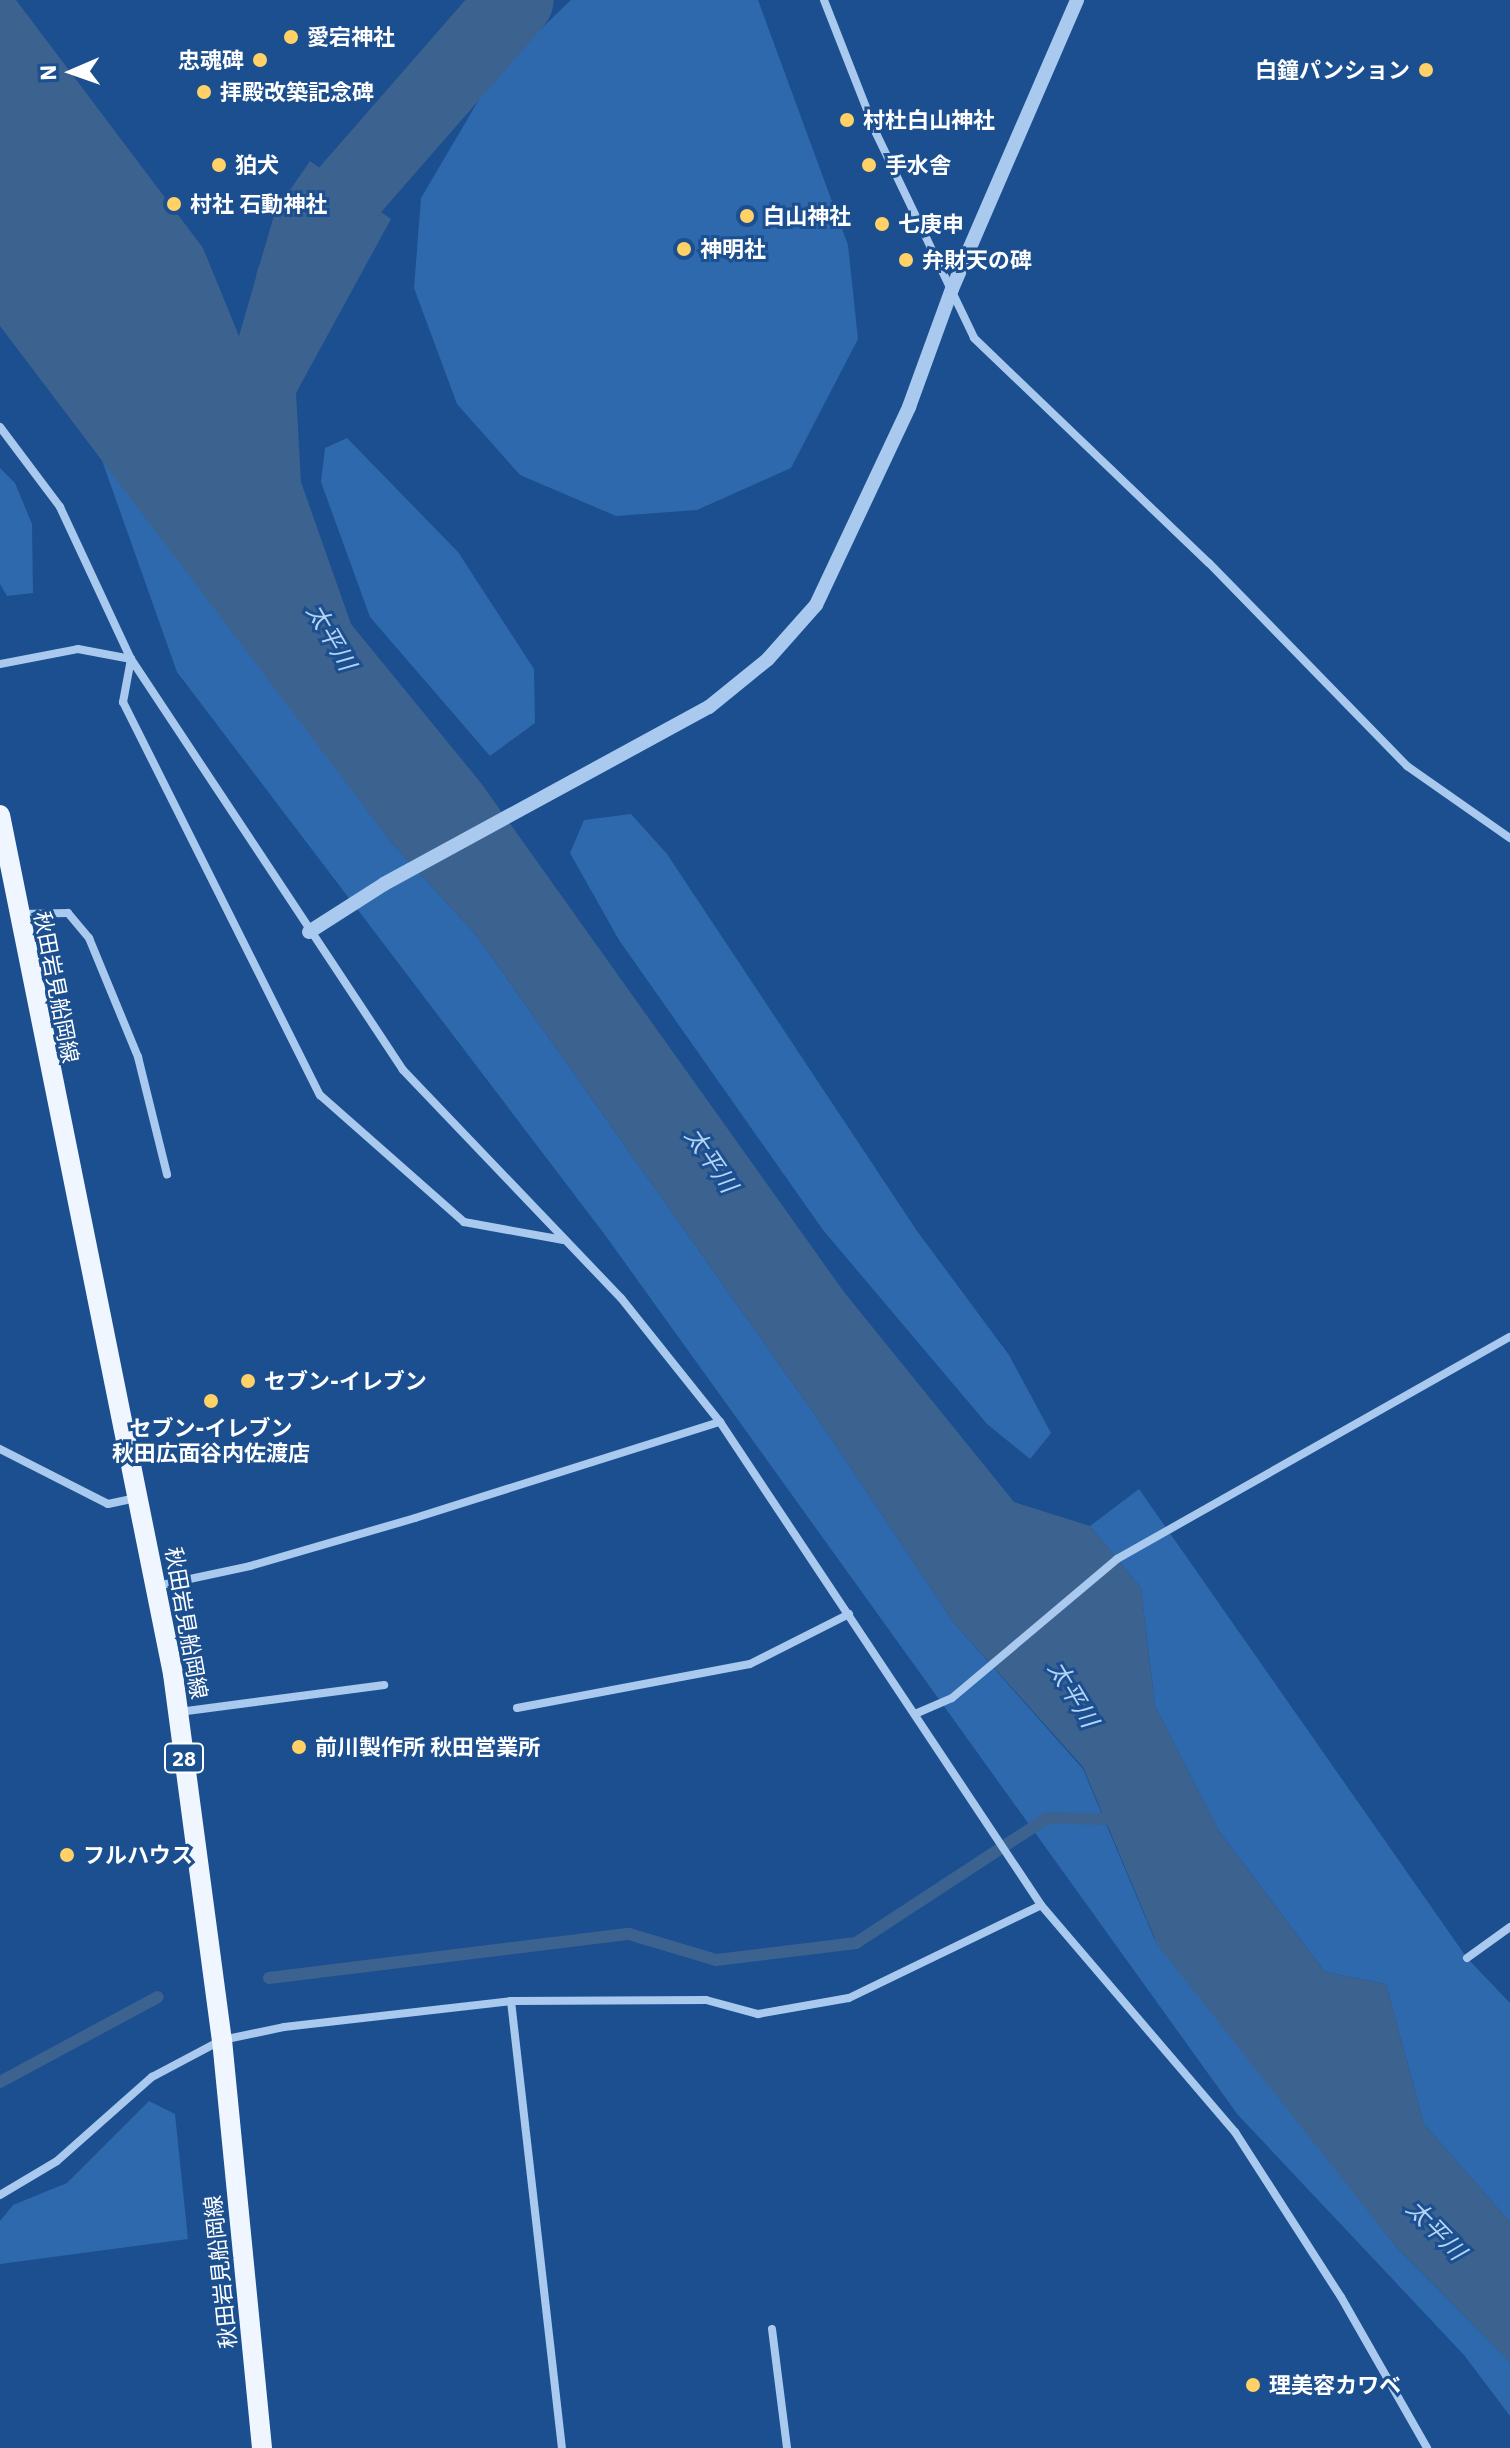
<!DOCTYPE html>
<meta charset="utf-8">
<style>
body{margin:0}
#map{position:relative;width:1510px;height:2448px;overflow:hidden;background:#1b4f8f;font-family:"IBM Plex Sans","Noto Sans JP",sans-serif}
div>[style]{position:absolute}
.green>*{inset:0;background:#2e69ad}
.water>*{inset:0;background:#3c6290}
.stream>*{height:12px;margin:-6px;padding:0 6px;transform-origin:6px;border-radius:6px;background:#3c6290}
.river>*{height:76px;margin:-38px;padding:0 38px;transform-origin:38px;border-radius:38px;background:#3c6290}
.minor>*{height:8px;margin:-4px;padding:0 4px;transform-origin:4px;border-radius:4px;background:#a9c9ee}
.tertiary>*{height:14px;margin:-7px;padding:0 7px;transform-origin:7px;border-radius:7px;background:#a9c9ee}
.primary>*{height:20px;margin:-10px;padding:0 10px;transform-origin:10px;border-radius:10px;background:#f0f6ff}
.dots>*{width:22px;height:22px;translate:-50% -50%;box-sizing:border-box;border:4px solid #1b4f8f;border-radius:50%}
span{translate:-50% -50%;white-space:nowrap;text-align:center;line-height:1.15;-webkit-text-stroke:6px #1b4f8f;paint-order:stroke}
.shield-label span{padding:2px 6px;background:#1b4f8f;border:2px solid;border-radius:6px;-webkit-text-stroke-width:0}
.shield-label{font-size:20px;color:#fff;font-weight:700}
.poi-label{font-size:22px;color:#fff;font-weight:700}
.left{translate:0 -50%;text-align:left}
.right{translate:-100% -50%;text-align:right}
.street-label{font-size:22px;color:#fff}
.water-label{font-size:24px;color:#b5d3f5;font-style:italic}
.north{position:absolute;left:32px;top:32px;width:80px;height:80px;-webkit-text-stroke:6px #1b4f8f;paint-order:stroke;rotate:268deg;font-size:22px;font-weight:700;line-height:32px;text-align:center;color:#fff}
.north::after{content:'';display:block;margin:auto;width:28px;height:36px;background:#fff;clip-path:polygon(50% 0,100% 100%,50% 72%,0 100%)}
</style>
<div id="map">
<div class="green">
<div style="clip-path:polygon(571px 0,758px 0,848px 245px,858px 339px,791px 468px,697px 510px,616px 516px,520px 475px,457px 404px,414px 288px,421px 198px,494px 74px)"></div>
<div style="clip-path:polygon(347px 438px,458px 552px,534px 669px,535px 723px,490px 756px,370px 617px,321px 482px,325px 448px)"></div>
<div style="clip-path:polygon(99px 452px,391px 842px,477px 936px,827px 1432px,954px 1623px,1083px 1769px,1154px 1938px,1398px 2249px,1510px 2362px,1510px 2416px,1464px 2355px,1238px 2115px,605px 1235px,177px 672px)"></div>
<div style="clip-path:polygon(0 468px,15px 483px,32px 524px,33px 593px,7px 596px,0 584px)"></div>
<div style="clip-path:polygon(631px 814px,667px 854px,917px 1231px,1009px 1355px,1051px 1433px,1030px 1459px,987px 1424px,823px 1230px,619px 940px,570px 853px,584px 820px)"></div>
<div style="clip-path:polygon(1139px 1489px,1467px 1958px,1510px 2003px,1510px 2222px,1424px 2124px,1386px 1984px,1325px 1972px,1219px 1831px,1155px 1706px,1141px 1588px,1090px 1526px)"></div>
<div style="clip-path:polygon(149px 2101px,175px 2114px,188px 2239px,0 2264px,0 2221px,13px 2205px,67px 2183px)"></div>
</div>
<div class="water">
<div style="clip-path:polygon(0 0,16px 0,203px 248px,239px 336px,275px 212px,310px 161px,391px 219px,296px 393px,301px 482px,351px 624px,481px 783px,844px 1292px,1014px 1502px,1090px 1526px,1141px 1588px,1155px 1706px,1219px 1831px,1325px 1972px,1386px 1984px,1424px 2124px,1510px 2222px,1510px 2362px,1398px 2249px,1158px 1946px,1083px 1767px,954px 1623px,827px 1432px,477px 936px,391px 842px,0 326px)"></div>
</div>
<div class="stream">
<div style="left:269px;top:1978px;width:363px;rotate:-7deg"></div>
<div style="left:629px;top:1934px;width:91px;rotate:16.6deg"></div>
<div style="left:716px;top:1960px;width:141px;rotate:-6.9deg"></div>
<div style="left:856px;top:1943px;width:228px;rotate:-33.2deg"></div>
<div style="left:1047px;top:1818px;width:70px;rotate:0.8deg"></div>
<div style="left:0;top:2082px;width:179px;rotate:-28.3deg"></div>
</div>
<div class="river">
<div style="left:294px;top:280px;width:106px;rotate:-58.1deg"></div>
<div style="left:350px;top:190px;width:252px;rotate:-48.9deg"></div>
</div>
<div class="minor">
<div style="left:824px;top:0;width:143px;rotate:68.6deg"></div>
<div style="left:876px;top:133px;width:227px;rotate:64.4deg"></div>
<div style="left:974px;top:338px;width:325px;rotate:43.8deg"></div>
<div style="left:1209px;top:563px;width:284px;rotate:45.7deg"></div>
<div style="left:1407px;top:766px;width:126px;rotate:35deg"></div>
<div style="left:0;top:427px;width:100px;rotate:53.1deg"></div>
<div style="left:60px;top:507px;width:168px;rotate:65deg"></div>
<div style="left:131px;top:659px;width:44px;rotate:100.5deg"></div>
<div style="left:123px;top:702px;width:440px;rotate:63.4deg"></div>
<div style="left:320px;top:1095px;width:192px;rotate:41.4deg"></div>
<div style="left:464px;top:1222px;width:101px;rotate:10.3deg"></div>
<div style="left:0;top:664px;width:79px;rotate:-10.9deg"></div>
<div style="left:78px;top:649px;width:54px;rotate:10.7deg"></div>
<div style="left:131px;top:659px;width:493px;rotate:56.5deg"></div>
<div style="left:403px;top:1070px;width:315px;rotate:46.3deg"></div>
<div style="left:621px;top:1298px;width:159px;rotate:51.4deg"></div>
<div style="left:720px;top:1422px;width:580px;rotate:56.39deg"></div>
<div style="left:1041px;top:1905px;width:299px;rotate:49.5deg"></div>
<div style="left:1235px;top:2132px;width:196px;rotate:57.3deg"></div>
<div style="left:1341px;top:2297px;width:174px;rotate:60.3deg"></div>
<div style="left:20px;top:914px;width:48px;rotate:-1.2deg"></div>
<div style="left:68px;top:913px;width:33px;rotate:50deg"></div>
<div style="left:89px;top:938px;width:129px;rotate:67.6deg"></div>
<div style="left:138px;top:1057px;width:121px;rotate:76.1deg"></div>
<div style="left:0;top:1449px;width:121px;rotate:27deg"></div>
<div style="left:108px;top:1504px;width:30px;rotate:-12deg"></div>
<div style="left:157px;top:1586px;width:95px;rotate:-12.1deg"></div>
<div style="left:250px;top:1566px;width:172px;rotate:-16.2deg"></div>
<div style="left:415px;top:1518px;width:320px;rotate:-17.5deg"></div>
<div style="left:517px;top:1708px;width:237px;rotate:-10.7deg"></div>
<div style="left:750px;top:1664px;width:111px;rotate:-26.8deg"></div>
<div style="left:179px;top:1712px;width:207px;rotate:-7.5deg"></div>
<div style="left:915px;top:1714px;width:40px;rotate:-23.4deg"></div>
<div style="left:952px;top:1698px;width:216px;rotate:-40.1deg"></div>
<div style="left:1117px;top:1559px;width:451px;rotate:-29.5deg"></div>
<div style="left:1467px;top:1958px;width:53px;rotate:-35.8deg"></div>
<div style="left:511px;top:2001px;width:450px;rotate:83.5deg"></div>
<div style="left:0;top:2195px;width:66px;rotate:-30.8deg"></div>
<div style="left:57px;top:2161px;width:127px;rotate:-41.5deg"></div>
<div style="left:152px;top:2077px;width:79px;rotate:-27.9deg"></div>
<div style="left:222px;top:2040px;width:63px;rotate:-11.8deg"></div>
<div style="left:284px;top:2027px;width:228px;rotate:-6.5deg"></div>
<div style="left:511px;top:2001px;width:195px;rotate:-0.3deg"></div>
<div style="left:706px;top:2000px;width:54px;rotate:15.1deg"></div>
<div style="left:758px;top:2014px;width:92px;rotate:-10deg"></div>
<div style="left:849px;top:1998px;width:213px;rotate:-25.8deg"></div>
<div style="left:772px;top:2329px;width:120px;rotate:82.8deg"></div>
</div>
<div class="tertiary">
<div style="left:309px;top:932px;width:89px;rotate:-32.6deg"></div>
<div style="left:384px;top:884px;width:370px;rotate:-28.6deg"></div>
<div style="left:709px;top:707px;width:76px;rotate:-39.1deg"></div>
<div style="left:768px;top:659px;width:72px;rotate:-48.4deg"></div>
<div style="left:816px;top:605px;width:219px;rotate:-64.8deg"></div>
<div style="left:909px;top:407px;width:126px;rotate:-70deg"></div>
<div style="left:952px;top:289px;width:315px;rotate:-66.6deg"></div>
</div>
<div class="primary">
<div style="left:0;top:815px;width:876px;rotate:78.61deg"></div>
<div style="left:173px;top:1674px;width:369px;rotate:82.4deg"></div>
<div style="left:222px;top:2040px;width:410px;rotate:84.4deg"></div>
</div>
<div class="dots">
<div style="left:291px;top:37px;background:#ffd166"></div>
<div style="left:260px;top:60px;background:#ffd166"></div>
<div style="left:1426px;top:70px;background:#ffd166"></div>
<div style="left:204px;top:92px;background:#ffd166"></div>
<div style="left:847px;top:120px;background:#ffd166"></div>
<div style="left:219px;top:165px;background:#ffd166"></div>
<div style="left:869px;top:165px;background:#ffd166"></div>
<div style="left:174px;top:204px;background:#ffd166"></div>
<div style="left:747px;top:216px;background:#ffd166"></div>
<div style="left:882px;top:224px;background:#ffd166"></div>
<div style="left:684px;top:249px;background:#ffd166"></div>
<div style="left:906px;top:260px;background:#ffd166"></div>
<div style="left:248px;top:1381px;background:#ffd166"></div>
<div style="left:211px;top:1401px;background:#ffd166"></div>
<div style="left:299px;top:1747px;background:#ffd166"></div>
<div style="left:67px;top:1855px;background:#ffd166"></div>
<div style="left:1253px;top:2385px;background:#ffd166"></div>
</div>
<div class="shield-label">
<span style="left:184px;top:1758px">28</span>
</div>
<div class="poi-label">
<span class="left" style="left:307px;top:37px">愛宕神社</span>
<span class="right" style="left:244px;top:60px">忠魂碑</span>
<span class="right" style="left:1410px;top:70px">白鐘パンション</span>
<span class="left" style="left:220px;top:92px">拝殿改築記念碑</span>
<span class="left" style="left:863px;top:120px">村杜白山神社</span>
<span class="left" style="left:235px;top:165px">狛犬</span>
<span class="left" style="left:885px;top:165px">手水舎</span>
<span class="left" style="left:190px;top:204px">村社 石動神社</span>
<span class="left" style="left:763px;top:216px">白山神社</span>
<span class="left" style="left:898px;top:224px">七庚申</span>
<span class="left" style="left:700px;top:249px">神明社</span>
<span class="left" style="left:922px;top:260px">弁財天の碑</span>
<span class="left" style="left:264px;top:1381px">セブン-イレブン</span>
<span style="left:211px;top:1440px">セブン-イレブン<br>秋田広面谷内佐渡店</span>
<span class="left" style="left:315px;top:1747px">前川製作所 秋田営業所</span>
<span class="left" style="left:83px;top:1855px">フルハウス</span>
<span class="left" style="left:1269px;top:2385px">理美容カワベ</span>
</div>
<div class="street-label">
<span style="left:57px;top:987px;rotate:79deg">秋田岩見船岡線</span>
<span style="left:187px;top:1623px;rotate:80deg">秋田岩見船岡線</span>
<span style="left:220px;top:2272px;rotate:-96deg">秋田岩見船岡線</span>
</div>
<div class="water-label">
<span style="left:331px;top:637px;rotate:60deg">太平川</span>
<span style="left:711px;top:1160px;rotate:56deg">太平川</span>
<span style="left:1073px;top:1694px;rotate:59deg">太平川</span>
<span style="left:1436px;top:2230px;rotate:46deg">太平川</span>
</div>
<div class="north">N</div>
</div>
